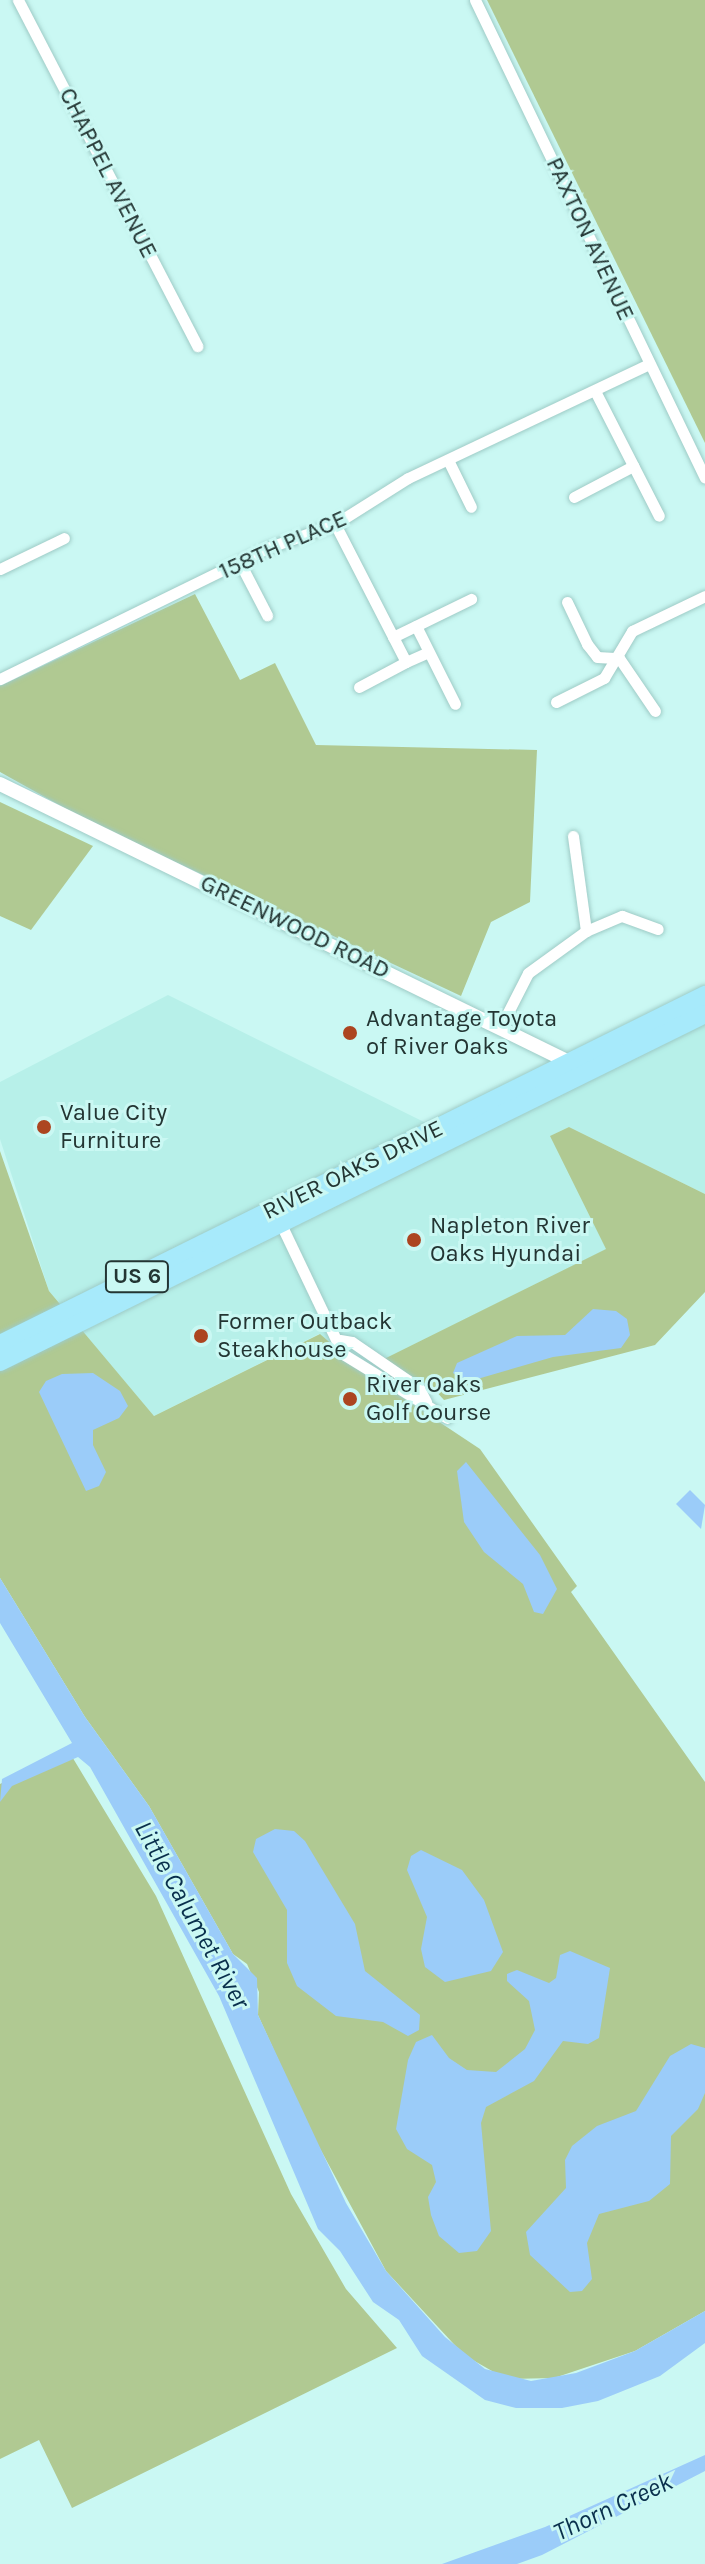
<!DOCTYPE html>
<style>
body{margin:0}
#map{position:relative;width:705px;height:2564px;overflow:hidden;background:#caf8f3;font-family:Karla,sans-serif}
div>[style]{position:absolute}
.built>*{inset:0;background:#b7f0e9}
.green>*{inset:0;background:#b0c992}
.water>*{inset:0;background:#9bccf9}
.roads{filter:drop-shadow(0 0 2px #9ecbc6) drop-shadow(0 0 2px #9ecbc6)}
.minor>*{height:11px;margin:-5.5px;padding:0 5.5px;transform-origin:5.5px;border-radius:5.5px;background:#fff}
.tertiary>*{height:14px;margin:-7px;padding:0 7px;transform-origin:7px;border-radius:7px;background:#fff}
.primary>*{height:18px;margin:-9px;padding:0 9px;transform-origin:9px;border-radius:9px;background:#a7eafb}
.dots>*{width:22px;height:22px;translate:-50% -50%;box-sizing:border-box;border:4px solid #caf8f3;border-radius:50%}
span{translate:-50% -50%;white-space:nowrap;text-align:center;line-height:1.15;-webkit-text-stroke:6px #caf8f3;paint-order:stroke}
.shield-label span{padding:2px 6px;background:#caf8f3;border:2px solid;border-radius:6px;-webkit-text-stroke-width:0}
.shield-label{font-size:22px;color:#233533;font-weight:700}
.street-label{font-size:24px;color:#233533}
.poi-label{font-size:24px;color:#233533}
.left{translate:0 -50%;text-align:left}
.water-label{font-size:26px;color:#092f4c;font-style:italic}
</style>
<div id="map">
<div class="built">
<div style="clip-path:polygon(168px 995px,426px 1123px,61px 1305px,49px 1291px,0 1139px,0 1082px)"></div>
<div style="clip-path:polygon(705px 1022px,705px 1194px,569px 1127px,551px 1136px,607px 1249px,363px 1370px,319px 1334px,154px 1416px,82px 1331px)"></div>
</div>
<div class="green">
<div style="clip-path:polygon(487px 0,705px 0,705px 443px)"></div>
<div style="clip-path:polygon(195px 594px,240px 680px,275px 663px,316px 745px,537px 750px,530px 902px,491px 922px,461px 996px,86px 820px,0 772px,0 686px)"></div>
<div style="clip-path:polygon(0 802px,93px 846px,31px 930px,0 916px)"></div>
<div style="clip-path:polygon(569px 1127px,705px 1194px,705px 1292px,655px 1345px,444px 1400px,433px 1388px,382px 1360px,606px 1249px,550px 1136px)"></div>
<div style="clip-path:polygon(0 1151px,49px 1291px,154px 1416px,320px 1334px,367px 1374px,480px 1449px,577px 1586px,571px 1592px,705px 1782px,705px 2311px,635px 2351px,554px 2378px,506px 2379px,464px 2355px,386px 2271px,310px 2130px,258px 2015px,259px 1992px,247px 1964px,233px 1954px,149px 1806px,85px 1717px,0 1578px)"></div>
<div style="clip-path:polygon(68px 1750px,156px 1896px,291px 2194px,346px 2289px,397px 2348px,72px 2508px,39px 2440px,0 2459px,0 1784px)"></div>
</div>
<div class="water">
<div style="clip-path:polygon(593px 1309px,616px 1311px,627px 1319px,630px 1335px,621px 1348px,553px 1357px,467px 1382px,453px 1373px,457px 1363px,517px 1336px,565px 1335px)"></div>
<div style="clip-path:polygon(93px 1373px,120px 1391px,128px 1406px,119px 1418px,93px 1430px,93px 1445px,106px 1472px,99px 1486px,86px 1491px,39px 1392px,46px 1381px,62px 1374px)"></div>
<div style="clip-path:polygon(466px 1462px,540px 1555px,557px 1589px,543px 1614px,534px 1612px,523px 1584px,484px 1552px,464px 1522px,457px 1471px)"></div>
<div style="clip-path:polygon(690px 1490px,705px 1505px,701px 1529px,676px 1504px)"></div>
<div style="clip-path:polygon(0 1578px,85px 1717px,149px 1806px,233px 1954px,257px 1978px,258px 2015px,346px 2203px,386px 2271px,445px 2337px,485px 2369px,531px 2381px,576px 2373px,635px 2351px,705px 2311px,705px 2343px,660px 2376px,598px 2401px,562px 2408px,516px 2408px,485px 2400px,422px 2356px,399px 2320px,373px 2302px,340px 2251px,318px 2229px,219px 1996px,90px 1767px,78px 1757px,12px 1786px,0 1802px,2px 1779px,72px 1743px,0 1623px)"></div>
<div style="clip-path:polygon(275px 1829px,294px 1831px,305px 1841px,355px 1924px,365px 1971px,420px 2015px,419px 2030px,408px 2036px,383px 2022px,336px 2016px,297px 1986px,287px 1963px,287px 1910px,253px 1852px,256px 1839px)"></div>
<div style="clip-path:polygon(421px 1850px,462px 1870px,484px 1900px,503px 1952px,491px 1971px,445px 1982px,425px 1967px,421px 1949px,427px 1917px,407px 1870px,411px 1856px)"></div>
<div style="clip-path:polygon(570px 1951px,610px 1968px,599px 2038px,588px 2044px,563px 2041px,534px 2081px,486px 2107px,481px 2123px,491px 2231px,477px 2251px,459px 2253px,439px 2236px,431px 2215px,428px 2197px,436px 2182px,432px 2165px,407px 2149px,396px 2129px,408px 2060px,416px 2042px,432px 2035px,449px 2058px,467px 2070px,496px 2072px,525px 2049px,535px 2030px,529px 2001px,507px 1981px,507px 1974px,517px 1970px,549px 1983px,556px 1978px,560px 1955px)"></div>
<div style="clip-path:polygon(691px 2044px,705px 2048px,705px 2093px,698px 2109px,671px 2136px,670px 2184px,649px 2201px,599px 2214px,587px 2243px,592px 2279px,582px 2291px,570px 2292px,530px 2255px,526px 2232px,566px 2188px,565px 2160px,572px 2146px,597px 2126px,636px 2111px,670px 2056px)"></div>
<div style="clip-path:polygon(705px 2455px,705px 2471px,542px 2555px,517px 2564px,442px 2564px,545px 2527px)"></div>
</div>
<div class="roads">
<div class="minor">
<div style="left:18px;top:0;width:390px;rotate:62.6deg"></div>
<div style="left:475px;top:0;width:530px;rotate:64.3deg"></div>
<div style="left:595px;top:391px;width:140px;rotate:62.9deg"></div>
<div style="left:448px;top:460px;width:52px;rotate:63.9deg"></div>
<div style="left:574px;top:497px;width:67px;rotate:-27.7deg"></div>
<div style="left:335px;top:524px;width:155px;rotate:62.8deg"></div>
<div style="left:406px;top:662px;width:24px;rotate:-24deg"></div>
<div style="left:240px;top:563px;width:59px;rotate:62.6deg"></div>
<div style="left:0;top:569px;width:71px;rotate:-25.8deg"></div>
<div style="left:567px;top:602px;width:47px;rotate:64.5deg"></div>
<div style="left:587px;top:644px;width:16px;rotate:52deg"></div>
<div style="left:597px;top:657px;width:22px;rotate:3deg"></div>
<div style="left:619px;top:658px;width:64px;rotate:55.8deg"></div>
<div style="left:416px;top:626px;width:87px;rotate:63.4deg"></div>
<div style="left:393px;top:637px;width:87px;rotate:-26deg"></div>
<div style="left:0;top:679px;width:297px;rotate:-26.1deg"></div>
<div style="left:267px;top:548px;width:72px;rotate:-19.4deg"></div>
<div style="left:335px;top:524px;width:86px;rotate:-32.2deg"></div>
<div style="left:408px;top:478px;width:267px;rotate:-25.3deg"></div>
<div style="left:359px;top:687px;width:53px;rotate:-28deg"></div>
<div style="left:556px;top:702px;width:54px;rotate:-26.6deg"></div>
<div style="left:604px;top:678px;width:55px;rotate:-59.2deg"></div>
<div style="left:632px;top:631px;width:81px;rotate:-25.6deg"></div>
<div style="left:573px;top:836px;width:96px;rotate:82.2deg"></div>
<div style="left:501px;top:1026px;width:59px;rotate:-63deg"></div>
<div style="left:528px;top:973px;width:72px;rotate:-35.9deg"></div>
<div style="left:586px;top:931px;width:39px;rotate:-23deg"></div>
<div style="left:622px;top:916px;width:38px;rotate:20deg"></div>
<div style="left:279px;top:1220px;width:148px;rotate:64.5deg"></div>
<div style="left:343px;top:1354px;width:122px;rotate:31.6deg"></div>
<div style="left:340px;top:1340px;width:12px;rotate:9deg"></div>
<div style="left:352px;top:1342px;width:81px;rotate:34.5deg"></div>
<div style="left:419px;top:1388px;width:16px;rotate:63deg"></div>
</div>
<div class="tertiary">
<div style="left:0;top:784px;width:640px;rotate:26.04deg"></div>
</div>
<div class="primary">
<div style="left:0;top:1344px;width:787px;rotate:-26.34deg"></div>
<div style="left:0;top:1362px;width:786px;rotate:-26.27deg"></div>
</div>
</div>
<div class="dots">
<div style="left:350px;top:1033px;background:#ac4520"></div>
<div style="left:44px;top:1127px;background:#ac4520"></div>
<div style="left:414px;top:1240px;background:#ac4520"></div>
<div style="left:201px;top:1336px;background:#ac4520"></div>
<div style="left:350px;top:1399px;background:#ac4520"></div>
</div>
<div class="shield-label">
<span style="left:137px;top:1277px">US 6</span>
</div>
<div class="street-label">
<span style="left:108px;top:173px;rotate:63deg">CHAPPEL AVENUE</span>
<span style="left:590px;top:239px;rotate:65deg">PAXTON AVENUE</span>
<span style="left:283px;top:545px;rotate:-24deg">158TH PLACE</span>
<span style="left:295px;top:927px;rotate:26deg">GREENWOOD ROAD</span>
<span style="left:353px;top:1170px;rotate:-26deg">RIVER OAKS DRIVE</span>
</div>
<div class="poi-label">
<span class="left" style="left:366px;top:1033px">Advantage Toyota<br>of River Oaks</span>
<span class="left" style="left:60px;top:1127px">Value City<br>Furniture</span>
<span class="left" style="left:430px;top:1240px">Napleton River<br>Oaks Hyundai</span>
<span class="left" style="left:217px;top:1336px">Former Outback<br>Steakhouse</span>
<span class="left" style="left:366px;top:1399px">River Oaks<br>Golf Course</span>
</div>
<div class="water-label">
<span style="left:192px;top:1915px;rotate:61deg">Little Calumet River</span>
<span style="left:613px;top:2507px;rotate:-25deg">Thorn Creek</span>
</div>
</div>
